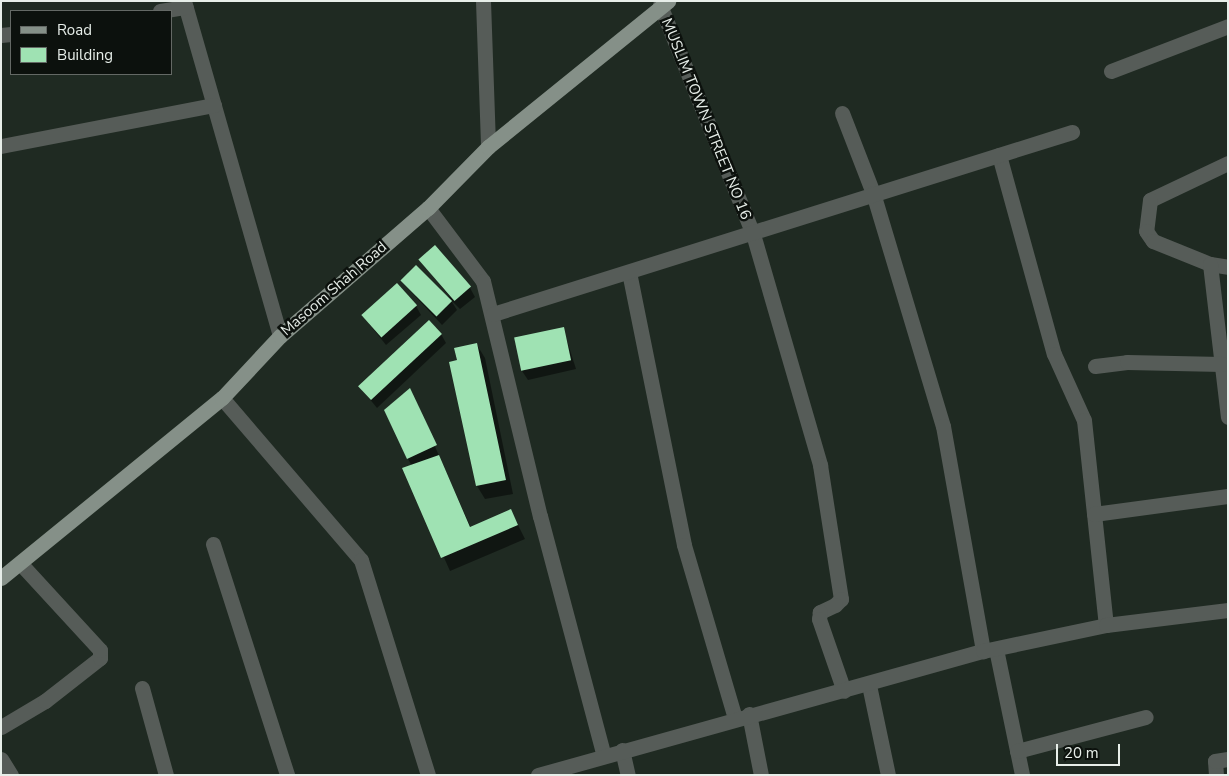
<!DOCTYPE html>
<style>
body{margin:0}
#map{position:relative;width:1229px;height:776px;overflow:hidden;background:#1f2a22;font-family:"Nunito Sans",sans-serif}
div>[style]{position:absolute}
.shadow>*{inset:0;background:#0007}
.building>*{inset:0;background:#9fe2b3;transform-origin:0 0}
.minor>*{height:15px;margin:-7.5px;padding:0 7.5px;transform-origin:7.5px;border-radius:7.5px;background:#565c58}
.major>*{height:15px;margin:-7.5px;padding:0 7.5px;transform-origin:7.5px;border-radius:7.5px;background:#859088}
span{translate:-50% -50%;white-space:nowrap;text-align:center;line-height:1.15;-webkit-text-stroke:5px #0c110d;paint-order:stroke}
.street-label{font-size:15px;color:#e7eee9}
.frame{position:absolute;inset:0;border:2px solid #e7eee9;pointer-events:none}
.legend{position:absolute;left:10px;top:10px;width:162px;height:65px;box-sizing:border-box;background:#0c110d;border:1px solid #646965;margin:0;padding:6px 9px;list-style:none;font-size:15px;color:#e7eee9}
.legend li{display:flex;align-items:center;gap:10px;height:25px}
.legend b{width:25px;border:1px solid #646965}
.scale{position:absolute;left:1056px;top:744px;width:64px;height:22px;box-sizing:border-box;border:2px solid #e7eee9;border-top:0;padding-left:6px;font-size:15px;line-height:18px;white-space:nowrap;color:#e7eee9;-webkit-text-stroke:4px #0c110d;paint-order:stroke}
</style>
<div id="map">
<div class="shadow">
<div style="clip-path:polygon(420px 260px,470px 288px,475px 297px,460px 309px,450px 299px,457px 310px,442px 325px,401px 281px,450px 297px)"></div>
<div style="clip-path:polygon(416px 306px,421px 315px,386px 345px,362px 315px)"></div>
<div style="clip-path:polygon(563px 328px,576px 369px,528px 380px,522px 371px)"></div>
<div style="clip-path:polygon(441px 334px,446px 343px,377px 408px,359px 386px)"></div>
<div style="clip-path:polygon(477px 345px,485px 358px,513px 494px,485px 499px,477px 486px,458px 361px)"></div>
<div style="clip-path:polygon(410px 390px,471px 528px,511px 511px,525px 539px,450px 571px,404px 468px,412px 466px,408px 459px)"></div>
</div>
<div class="building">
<div style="left:435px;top:245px;width:55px;height:22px;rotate:49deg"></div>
<div style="left:416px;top:265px;width:51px;height:22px;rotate:45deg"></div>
<div style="left:397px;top:283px;width:30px;height:48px;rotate:48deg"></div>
<div style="left:429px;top:320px;width:19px;height:97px;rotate:47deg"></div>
<div style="left:564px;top:327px;width:34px;height:51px;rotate:78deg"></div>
<div style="clip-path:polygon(477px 343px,506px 480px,476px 486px,449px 362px,457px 360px,454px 348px)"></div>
<div style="clip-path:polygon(410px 388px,437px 445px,407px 459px,384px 410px)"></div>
<div style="clip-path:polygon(439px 455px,470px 527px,511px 509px,518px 525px,441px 558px,402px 468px)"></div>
</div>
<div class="minor">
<div style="left:184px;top:1px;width:348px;rotate:74deg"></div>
<div style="left:483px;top:1px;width:146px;rotate:88deg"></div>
<div style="left:660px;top:5px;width:247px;rotate:67.9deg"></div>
<div style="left:753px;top:234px;width:241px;rotate:73.8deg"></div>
<div style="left:820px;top:465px;width:136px;rotate:81.1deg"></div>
<div style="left:841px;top:599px;width:8px;rotate:135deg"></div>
<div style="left:835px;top:605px;width:17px;rotate:155deg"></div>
<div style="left:820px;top:612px;width:7px;rotate:98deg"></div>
<div style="left:819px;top:619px;width:76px;rotate:70.9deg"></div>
<div style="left:160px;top:11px;width:26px;rotate:-9deg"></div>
<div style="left:1px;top:35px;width:10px;rotate:-6deg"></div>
<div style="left:1111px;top:71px;width:125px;rotate:-21deg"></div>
<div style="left:842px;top:113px;width:86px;rotate:68.8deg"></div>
<div style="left:873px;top:193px;width:243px;rotate:73.3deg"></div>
<div style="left:943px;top:426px;width:229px;rotate:79.9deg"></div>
<div style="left:1px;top:146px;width:217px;rotate:-10.9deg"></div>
<div style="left:999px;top:155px;width:206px;rotate:74.6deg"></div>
<div style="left:1054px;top:354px;width:72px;rotate:65.6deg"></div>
<div style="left:1084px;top:420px;width:206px;rotate:83.9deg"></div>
<div style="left:1228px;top:163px;width:86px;rotate:154.6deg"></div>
<div style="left:1150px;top:200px;width:31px;rotate:97deg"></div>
<div style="left:1146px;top:231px;width:12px;rotate:55deg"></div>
<div style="left:1153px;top:241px;width:61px;rotate:22deg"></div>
<div style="left:1210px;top:264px;width:18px;rotate:9deg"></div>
<div style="left:428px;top:208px;width:91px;rotate:53deg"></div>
<div style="left:483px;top:281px;width:242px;rotate:76.4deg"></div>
<div style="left:540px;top:516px;width:248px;rotate:75.1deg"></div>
<div style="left:1210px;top:264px;width:154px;rotate:83.3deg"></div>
<div style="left:629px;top:272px;width:278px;rotate:78.6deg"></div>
<div style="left:684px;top:545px;width:180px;rotate:73.6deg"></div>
<div style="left:493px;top:314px;width:607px;rotate:-17.45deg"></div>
<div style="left:1095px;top:366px;width:32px;rotate:-7deg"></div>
<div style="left:1127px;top:362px;width:95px;rotate:1.2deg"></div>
<div style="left:222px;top:398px;width:213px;rotate:49.4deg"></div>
<div style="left:361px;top:560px;width:225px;rotate:72.7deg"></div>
<div style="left:1094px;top:514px;width:135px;rotate:-7.7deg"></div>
<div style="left:213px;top:544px;width:243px;rotate:72.2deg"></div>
<div style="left:996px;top:649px;width:129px;rotate:78.3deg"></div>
<div style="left:869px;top:685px;width:92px;rotate:78.1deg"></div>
<div style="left:142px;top:688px;width:90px;rotate:74.6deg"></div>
<div style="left:749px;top:714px;width:62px;rotate:78.9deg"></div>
<div style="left:1px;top:727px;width:51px;rotate:-30.6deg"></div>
<div style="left:45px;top:701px;width:70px;rotate:-38deg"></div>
<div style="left:100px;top:658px;width:8px;rotate:-90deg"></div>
<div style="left:100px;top:650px;width:118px;rotate:-132.6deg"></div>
<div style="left:622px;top:750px;width:26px;rotate:77deg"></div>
<div style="left:1017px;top:751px;width:133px;rotate:-14.8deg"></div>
<div style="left:1px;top:759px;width:19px;rotate:58deg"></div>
<div style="left:538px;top:775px;width:462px;rotate:-15.6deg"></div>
<div style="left:983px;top:651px;width:126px;rotate:-11.9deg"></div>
<div style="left:1106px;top:625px;width:123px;rotate:-7deg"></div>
<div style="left:1216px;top:775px;width:14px;rotate:-94deg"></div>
<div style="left:1215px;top:761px;width:13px;rotate:-9deg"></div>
</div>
<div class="major">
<div style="left:1px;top:578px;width:285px;rotate:-39.2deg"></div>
<div style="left:222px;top:398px;width:85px;rotate:-46.9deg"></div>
<div style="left:280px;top:336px;width:196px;rotate:-40.9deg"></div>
<div style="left:428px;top:208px;width:86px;rotate:-45.5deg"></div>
<div style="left:488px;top:147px;width:232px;rotate:-39deg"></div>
</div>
<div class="street-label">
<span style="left:706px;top:119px;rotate:68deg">MUSLIM TOWN STREET NO 16</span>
<span style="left:334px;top:289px;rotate:-41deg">Masoom Shah Road</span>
</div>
<div class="frame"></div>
<ul class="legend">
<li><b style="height:6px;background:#859088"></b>Road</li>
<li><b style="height:14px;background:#9fe2b3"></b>Building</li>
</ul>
<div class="scale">20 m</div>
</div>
